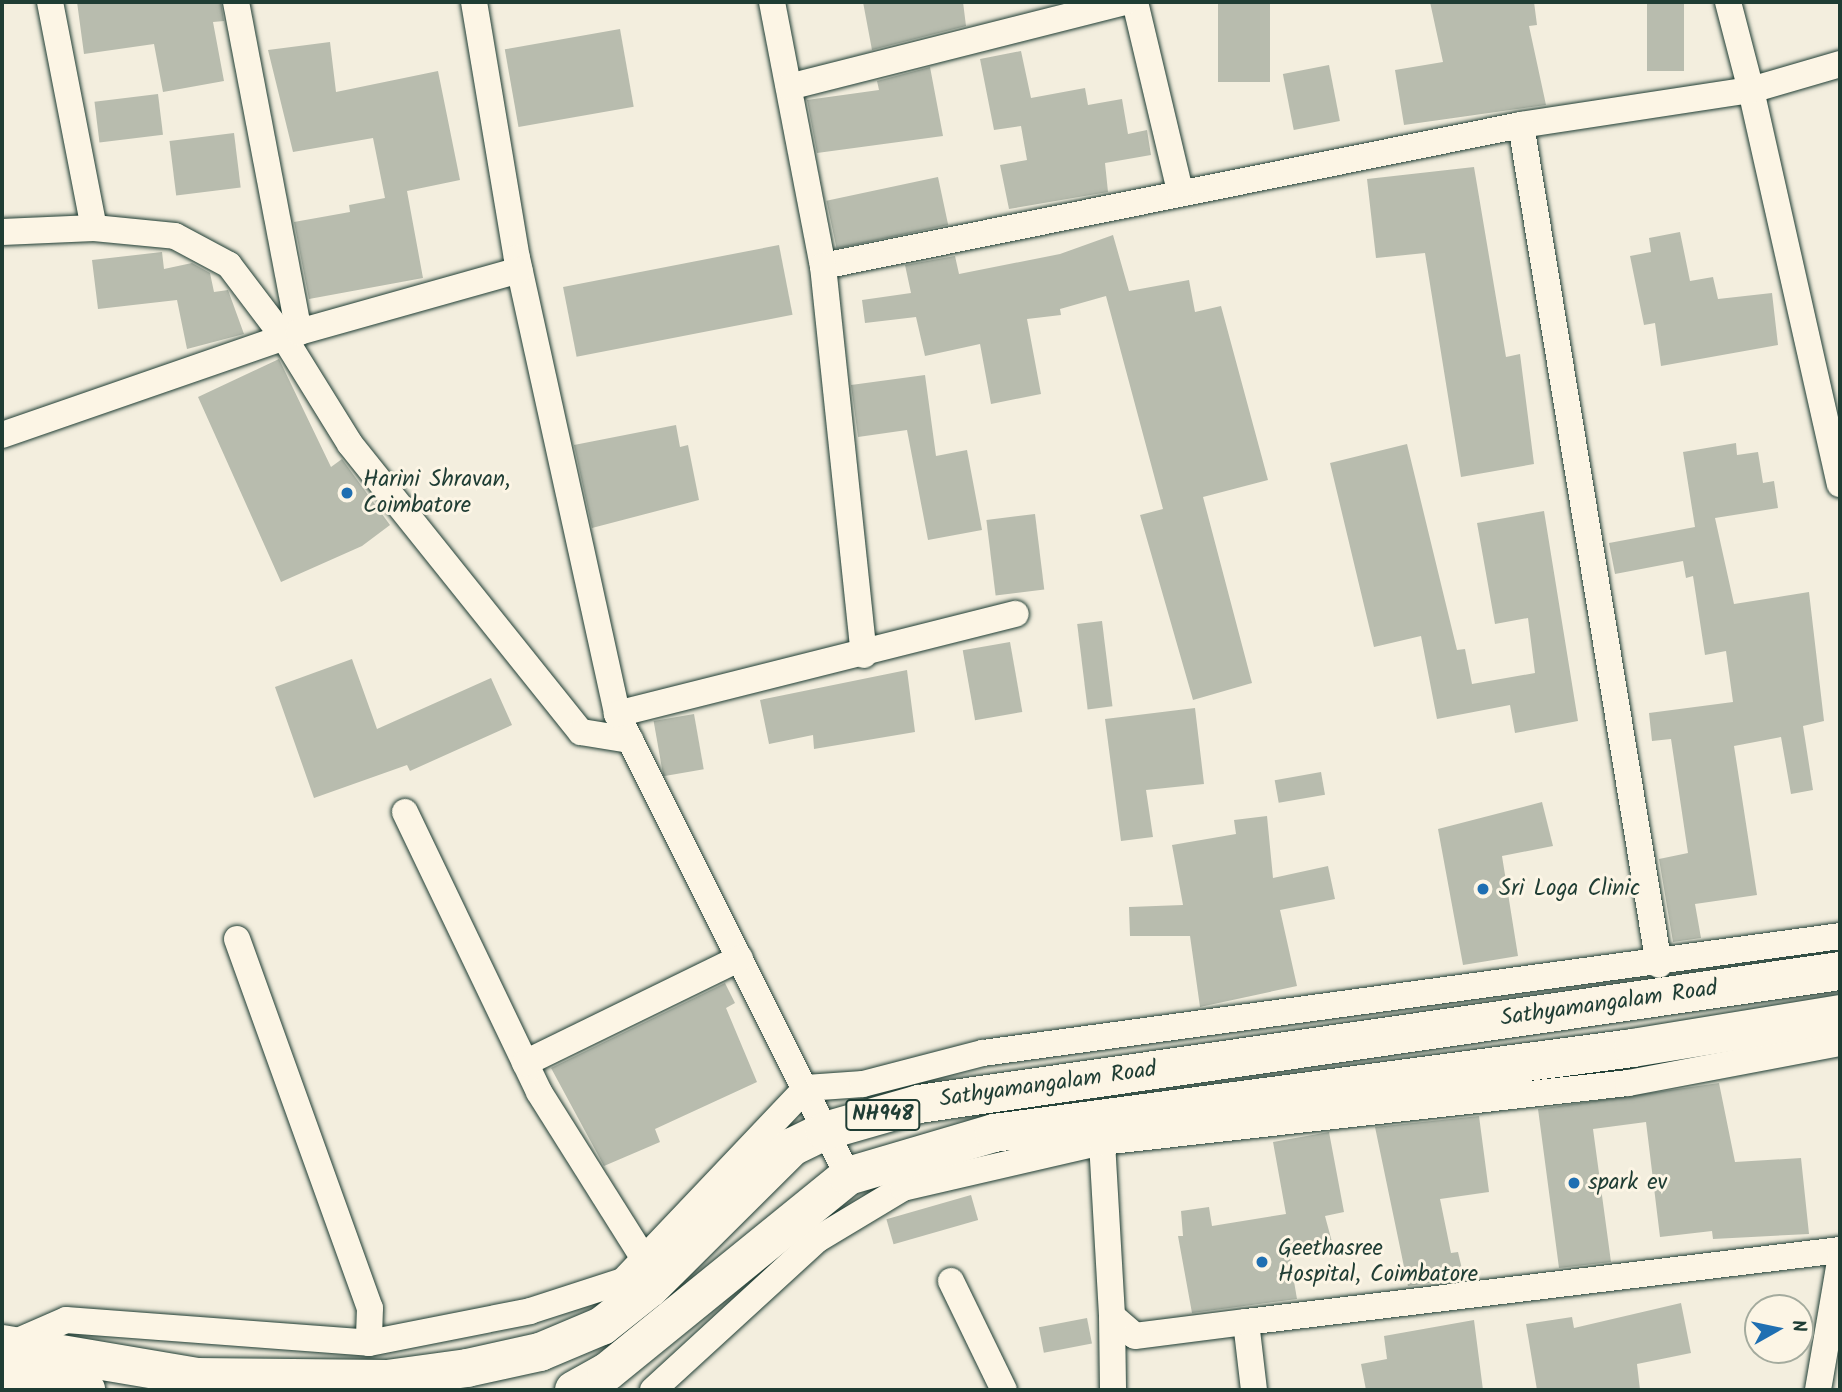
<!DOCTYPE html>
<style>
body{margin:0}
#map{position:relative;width:1842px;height:1392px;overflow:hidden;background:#f3eede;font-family:Kalam,sans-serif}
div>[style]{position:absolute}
.building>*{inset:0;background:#b8bcae;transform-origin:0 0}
.roads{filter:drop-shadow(0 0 2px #1f3d34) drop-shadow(0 0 2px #1f3d34)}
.street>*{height:26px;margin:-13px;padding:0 13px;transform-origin:13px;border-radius:13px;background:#fcf5e5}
.highway>*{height:38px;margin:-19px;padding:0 19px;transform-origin:19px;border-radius:19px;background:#fcf5e5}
.dots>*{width:19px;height:19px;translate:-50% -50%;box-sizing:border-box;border:4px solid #fcf5e5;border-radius:50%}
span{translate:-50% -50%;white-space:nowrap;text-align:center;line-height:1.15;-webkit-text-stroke:6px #fcf5e5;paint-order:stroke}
.shield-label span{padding:2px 5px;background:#fcf5e5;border:2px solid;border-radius:5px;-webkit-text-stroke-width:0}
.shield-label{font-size:21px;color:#1f3d34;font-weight:700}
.poi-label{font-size:23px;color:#1f3d34}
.left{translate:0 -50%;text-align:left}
.street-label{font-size:23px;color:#1f3d34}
.frame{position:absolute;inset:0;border:4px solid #1f3d34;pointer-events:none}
.north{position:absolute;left:1744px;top:1294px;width:70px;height:70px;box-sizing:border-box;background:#fcf5e5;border:2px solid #a4ab9e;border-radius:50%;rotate:81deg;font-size:19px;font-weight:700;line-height:28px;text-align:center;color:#1f3d34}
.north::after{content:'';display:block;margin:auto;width:24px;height:32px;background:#1f6fb2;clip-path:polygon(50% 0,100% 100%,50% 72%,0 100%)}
</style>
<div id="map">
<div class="building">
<div style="clip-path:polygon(77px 2px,221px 2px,224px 21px,213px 22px,224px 81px,163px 92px,154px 44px,84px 54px)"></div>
<div style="clip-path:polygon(863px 2px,963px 2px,966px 26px,872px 50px)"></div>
<div style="left:1218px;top:2px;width:52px;height:80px"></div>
<div style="clip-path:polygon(1430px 2px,1534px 2px,1537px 25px,1529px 26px,1546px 105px,1404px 125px,1395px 70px,1443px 62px)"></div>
<div style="left:1647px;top:2px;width:37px;height:69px"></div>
<div style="left:620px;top:29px;width:79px;height:117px;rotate:80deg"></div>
<div style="clip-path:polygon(330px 42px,336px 92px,438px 71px,460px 180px,407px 191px,423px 278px,309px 299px,294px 222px,350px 212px,349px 205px,385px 198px,373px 138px,293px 152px,268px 50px)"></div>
<div style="clip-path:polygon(1021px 51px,1031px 98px,1085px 88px,1088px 105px,1122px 99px,1128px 134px,1147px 130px,1151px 155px,1105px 163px,1108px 192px,1009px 209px,1000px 165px,1027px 160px,1021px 126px,994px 130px,980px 59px)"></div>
<div style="left:1329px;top:65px;width:57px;height:47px;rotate:79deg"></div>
<div style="clip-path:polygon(930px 67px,943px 136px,817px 153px,807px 100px,879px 90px,877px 81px)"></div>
<div style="left:158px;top:94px;width:41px;height:64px;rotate:83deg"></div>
<div style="left:234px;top:133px;width:55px;height:65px;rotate:83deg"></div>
<div style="clip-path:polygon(1474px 167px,1506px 357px,1520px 354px,1534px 464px,1461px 477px,1425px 253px,1376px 258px,1367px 179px)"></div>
<div style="left:938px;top:177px;width:49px;height:114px;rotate:78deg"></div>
<div style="clip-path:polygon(1680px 232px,1690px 281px,1713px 277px,1718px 299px,1772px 293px,1778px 345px,1661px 366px,1655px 323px,1644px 325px,1630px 256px,1651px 252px,1649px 238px)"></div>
<div style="clip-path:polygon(1113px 235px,1129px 291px,1189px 280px,1195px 312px,1221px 306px,1268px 480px,1203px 497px,1252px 683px,1193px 700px,1140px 515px,1163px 509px,1106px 296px,1060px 309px,1061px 315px,1027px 319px,1041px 394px,991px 404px,980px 344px,925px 356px,916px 317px,865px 323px,862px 300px,911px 293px,905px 265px,955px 256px,959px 274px,1060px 254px)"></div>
<div style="left:779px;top:245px;width:71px;height:220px;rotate:79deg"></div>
<div style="clip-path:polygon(162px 252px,164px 269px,192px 263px,210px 273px,214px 292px,228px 290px,244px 334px,187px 349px,177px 300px,98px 309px,92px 260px)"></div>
<div style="clip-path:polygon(279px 359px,331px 467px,342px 459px,390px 525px,362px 546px,281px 582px,198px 397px)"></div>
<div style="clip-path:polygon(925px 375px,936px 456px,967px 450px,982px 530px,928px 540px,907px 430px,858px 437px,851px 385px)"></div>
<div style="clip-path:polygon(676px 425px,680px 447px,688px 445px,699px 500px,592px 528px,574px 445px)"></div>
<div style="clip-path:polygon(1736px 443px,1737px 455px,1758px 452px,1763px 483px,1774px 481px,1778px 508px,1715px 518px,1734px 604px,1809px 592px,1824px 721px,1803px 726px,1813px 790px,1791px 794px,1781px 737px,1734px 746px,1757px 895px,1695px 904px,1701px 938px,1673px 942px,1659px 859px,1688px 853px,1671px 739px,1652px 741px,1649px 713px,1733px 702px,1726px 651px,1705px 655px,1693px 576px,1686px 578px,1683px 561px,1615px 574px,1609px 543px,1695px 527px,1683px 452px)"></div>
<div style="clip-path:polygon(1407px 444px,1457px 650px,1465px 649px,1472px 684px,1535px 673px,1528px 618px,1495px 624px,1477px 523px,1544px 511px,1578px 721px,1515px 733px,1510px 705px,1437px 719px,1421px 636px,1374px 647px,1330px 463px)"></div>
<div style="left:1035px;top:514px;width:76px;height:49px;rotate:83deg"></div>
<div style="left:1102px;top:621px;width:86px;height:25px;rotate:83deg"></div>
<div style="left:1010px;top:642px;width:71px;height:48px;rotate:80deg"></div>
<div style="clip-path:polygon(352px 659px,377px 729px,491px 678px,512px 725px,410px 771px,407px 765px,314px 798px,275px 687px)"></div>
<div style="clip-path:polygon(907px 670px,915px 732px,814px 749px,813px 735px,769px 744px,760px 700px)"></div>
<div style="clip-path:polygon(1195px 708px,1204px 784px,1146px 790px,1153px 837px,1121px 841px,1105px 719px)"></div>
<div style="left:694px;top:714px;width:56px;height:41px;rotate:80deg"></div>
<div style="left:1321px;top:772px;width:23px;height:47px;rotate:80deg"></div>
<div style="clip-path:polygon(1542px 802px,1553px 846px,1502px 856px,1518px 956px,1463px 965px,1438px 829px)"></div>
<div style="clip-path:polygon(1267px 816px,1273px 878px,1328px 866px,1335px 899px,1280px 910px,1297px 986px,1200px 1007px,1190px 936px,1130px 936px,1129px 907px,1183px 905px,1172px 845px,1236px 834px,1234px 820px)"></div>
<div style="clip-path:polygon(725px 983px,735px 1003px,726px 1008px,757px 1082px,655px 1129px,660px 1142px,604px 1166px,551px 1068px)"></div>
<div style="clip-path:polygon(1719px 1083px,1735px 1162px,1801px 1158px,1809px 1234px,1713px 1239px,1712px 1231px,1660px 1237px,1646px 1122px,1593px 1129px,1611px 1262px,1559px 1268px,1538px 1109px)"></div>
<div style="clip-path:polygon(1479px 1116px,1489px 1192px,1440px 1199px,1451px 1253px,1458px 1252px,1464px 1278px,1408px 1286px,1375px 1127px)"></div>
<div style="clip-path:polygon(1329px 1132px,1344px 1212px,1325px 1216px,1332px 1242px,1289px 1252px,1297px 1299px,1192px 1313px,1178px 1236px,1183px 1236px,1181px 1211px,1209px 1207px,1212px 1226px,1286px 1214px,1273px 1142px)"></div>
<div style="left:971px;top:1195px;width:26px;height:88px;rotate:74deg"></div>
<div style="clip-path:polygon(1681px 1303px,1691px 1353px,1637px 1364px,1640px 1390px,1537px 1390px,1526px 1324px,1572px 1317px,1574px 1328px)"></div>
<div style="left:1087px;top:1318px;width:26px;height:49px;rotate:79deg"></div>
<div style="clip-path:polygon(1474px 1320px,1483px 1390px,1366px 1390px,1361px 1364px,1387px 1359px,1384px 1336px)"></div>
</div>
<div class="roads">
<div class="street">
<div style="left:50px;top:2px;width:230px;rotate:79deg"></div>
<div style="left:236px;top:2px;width:336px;rotate:79.2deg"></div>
<div style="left:474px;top:2px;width:260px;rotate:80.5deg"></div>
<div style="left:517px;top:258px;width:467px;rotate:77.6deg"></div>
<div style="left:617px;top:714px;width:517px;rotate:63.43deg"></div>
<div style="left:772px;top:2px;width:269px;rotate:79.1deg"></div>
<div style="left:823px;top:266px;width:712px;rotate:-11.42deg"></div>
<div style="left:1521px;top:125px;width:233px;rotate:-8.7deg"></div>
<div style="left:1751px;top:90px;width:404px;rotate:77.3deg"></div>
<div style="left:1135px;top:2px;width:194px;rotate:76.6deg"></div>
<div style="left:1728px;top:2px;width:91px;rotate:75.4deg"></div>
<div style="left:1751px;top:90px;width:93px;rotate:-16.3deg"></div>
<div style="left:789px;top:87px;width:347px;rotate:-14.2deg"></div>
<div style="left:1521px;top:125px;width:851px;rotate:80.67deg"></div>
<div style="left:2px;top:232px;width:92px;rotate:-2.5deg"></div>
<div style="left:94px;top:228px;width:81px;rotate:5.6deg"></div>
<div style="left:175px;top:236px;width:61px;rotate:28.2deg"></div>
<div style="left:229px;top:265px;width:93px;rotate:52.9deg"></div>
<div style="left:285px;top:339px;width:123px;rotate:58.2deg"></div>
<div style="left:350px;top:444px;width:369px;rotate:51.3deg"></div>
<div style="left:581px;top:732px;width:50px;rotate:9.3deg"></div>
<div style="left:823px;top:266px;width:391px;rotate:84deg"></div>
<div style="left:2px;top:435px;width:314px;rotate:-19.1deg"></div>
<div style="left:299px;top:332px;width:229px;rotate:-15.7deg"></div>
<div style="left:617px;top:714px;width:411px;rotate:-14.1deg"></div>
<div style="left:405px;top:812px;width:310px;rotate:64.4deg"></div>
<div style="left:539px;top:1092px;width:197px;rotate:57.8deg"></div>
<div style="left:237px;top:939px;width:392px;rotate:70.2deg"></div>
<div style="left:370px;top:1308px;width:35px;rotate:92deg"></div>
<div style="left:525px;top:1063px;width:239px;rotate:-26deg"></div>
<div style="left:1102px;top:1142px;width:174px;rotate:86.7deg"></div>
<div style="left:1112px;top:1316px;width:30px;rotate:41deg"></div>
<div style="left:1135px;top:1336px;width:112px;rotate:-7.2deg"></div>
<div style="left:951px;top:1281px;width:121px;rotate:64.1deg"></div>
<div style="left:1112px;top:1316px;width:74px;rotate:89.2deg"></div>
<div style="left:9px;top:1345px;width:62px;rotate:-23.7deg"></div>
<div style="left:66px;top:1320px;width:304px;rotate:4.3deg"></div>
<div style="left:369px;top:1343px;width:164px;rotate:-11.2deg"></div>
<div style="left:530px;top:1311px;width:98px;rotate:-17.9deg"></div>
<div style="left:623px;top:1281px;width:266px;rotate:-46.5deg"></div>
<div style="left:806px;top:1088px;width:57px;rotate:-4deg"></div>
<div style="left:863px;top:1084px;width:124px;rotate:-14.5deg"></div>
<div style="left:983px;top:1053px;width:865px;rotate:-7.77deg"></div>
<div style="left:653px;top:1390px;width:224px;rotate:-42.5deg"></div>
<div style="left:818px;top:1239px;width:99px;rotate:-31deg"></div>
<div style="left:903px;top:1188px;width:204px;rotate:-13deg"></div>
<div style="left:1102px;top:1142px;width:529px;rotate:-6.4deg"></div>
<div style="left:1628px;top:1083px;width:216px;rotate:-10.7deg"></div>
<div style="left:1254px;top:1390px;width:68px;rotate:-96.7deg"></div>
<div style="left:1246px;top:1322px;width:598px;rotate:-6.91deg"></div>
<div style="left:1818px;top:1390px;width:131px;rotate:-80.3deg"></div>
</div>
<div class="highway">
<div style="left:2px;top:1344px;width:198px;rotate:9.6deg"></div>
<div style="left:197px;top:1377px;width:190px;rotate:0.6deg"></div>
<div style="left:387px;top:1379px;width:81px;rotate:-7.8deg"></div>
<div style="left:467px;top:1368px;width:75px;rotate:-12.4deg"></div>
<div style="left:540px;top:1352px;width:67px;rotate:-22.8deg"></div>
<div style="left:602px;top:1326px;width:61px;rotate:-38.4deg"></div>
<div style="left:650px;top:1288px;width:200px;rotate:-44.8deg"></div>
<div style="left:792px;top:1147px;width:37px;rotate:-26deg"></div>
<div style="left:825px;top:1131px;width:98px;rotate:-16deg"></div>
<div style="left:919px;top:1104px;width:931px;rotate:-8.22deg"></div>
<div style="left:2px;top:1379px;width:85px;rotate:7.5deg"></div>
<div style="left:574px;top:1390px;width:38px;rotate:-29deg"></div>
<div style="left:607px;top:1372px;width:311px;rotate:-39.1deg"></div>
<div style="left:848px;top:1176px;width:152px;rotate:-16.4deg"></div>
<div style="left:994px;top:1133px;width:645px;rotate:-7.58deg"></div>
<div style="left:1633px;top:1048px;width:210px;rotate:-9.3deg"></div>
</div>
</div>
<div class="dots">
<div style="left:347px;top:493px;background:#1f6fb2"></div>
<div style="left:1483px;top:889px;background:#1f6fb2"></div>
<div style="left:1574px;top:1183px;background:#1f6fb2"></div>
<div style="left:1262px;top:1262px;background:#1f6fb2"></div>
</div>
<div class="shield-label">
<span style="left:883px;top:1115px">NH948</span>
</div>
<div class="poi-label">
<span class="left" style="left:363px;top:493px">Harini Shravan,<br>Coimbatore</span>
<span class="left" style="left:1499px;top:889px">Sri Loga Clinic</span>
<span class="left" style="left:1588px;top:1183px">spark ev</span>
<span class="left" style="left:1278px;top:1262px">Geethasree<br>Hospital, Coimbatore</span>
</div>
<div class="street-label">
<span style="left:1609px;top:1004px;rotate:-8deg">Sathyamangalam Road</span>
<span style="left:1048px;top:1085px;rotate:-8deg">Sathyamangalam Road</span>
</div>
<div class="frame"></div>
<div class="north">N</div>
</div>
